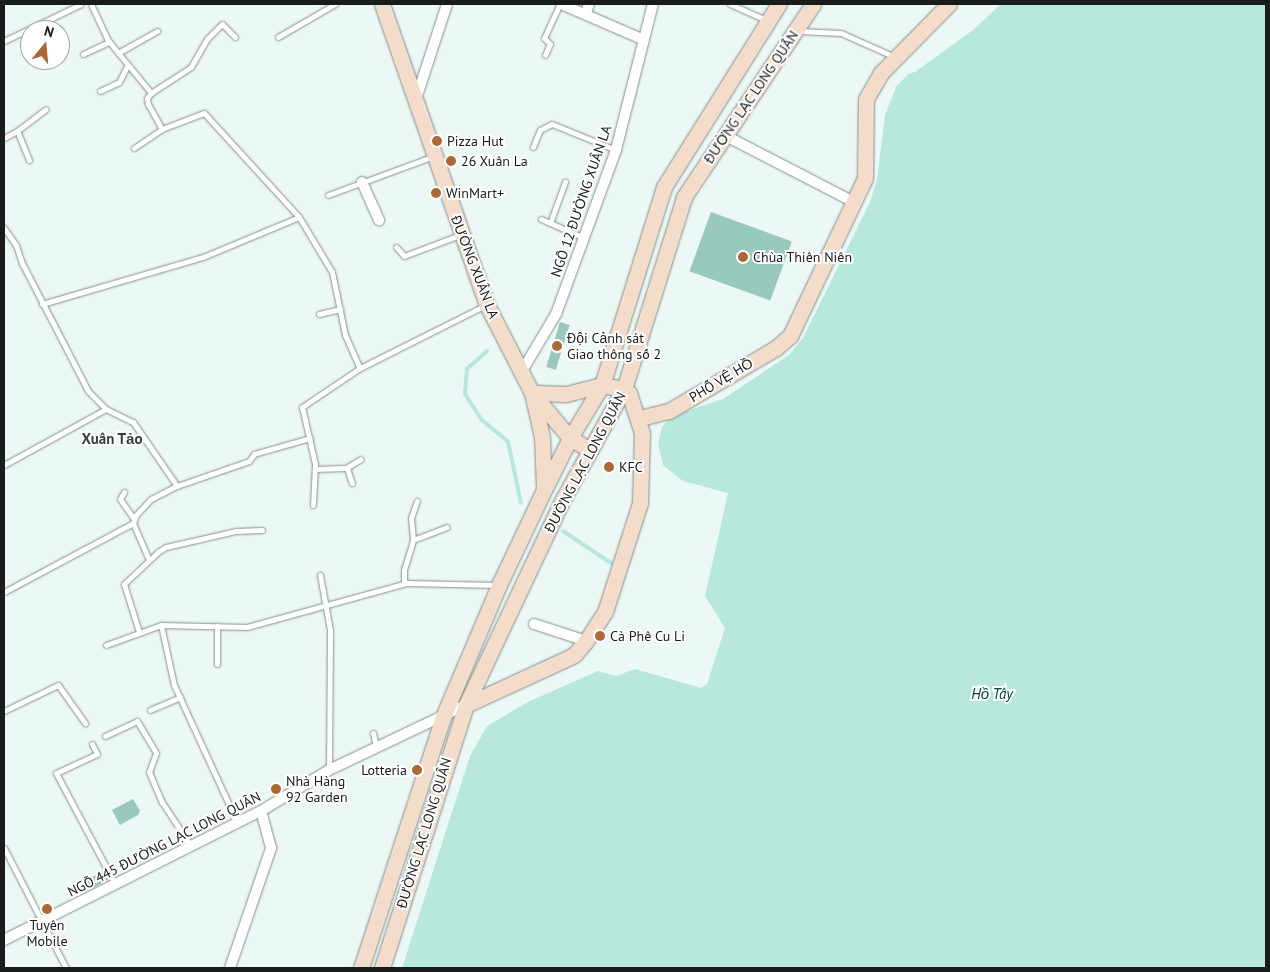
<!DOCTYPE html>
<meta charset="utf-8">
<style>
body{margin:0}
#map{position:relative;width:1270px;height:972px;overflow:hidden;background:#ebf8f5;font-family:"PT Sans",sans-serif}
div>[style]{position:absolute}
.water>*{inset:0;background:#b7e7dd}
.stream>*{height:4px;margin:-2px;padding:0 2px;transform-origin:2px;border-radius:2px;background:#b7e7dd}
.building>*{inset:0;background:#98c8be;transform-origin:0 0}
.roads{filter:drop-shadow(0 0 1px #85908e) drop-shadow(0 0 1px #85908e)}
.lane>*{height:5px;margin:-2.5px;padding:0 2.5px;transform-origin:2.5px;border-radius:2.5px;background:#fff}
.street>*{height:10px;margin:-5px;padding:0 5px;transform-origin:5px;border-radius:5px;background:#fff}
.secondary>*{height:15px;margin:-7.5px;padding:0 7.5px;transform-origin:7.5px;border-radius:7.5px;background:#f4dcca}
.dots>*{width:14px;height:14px;translate:-50% -50%;box-sizing:border-box;border:2px solid #fff;border-radius:50%}
span{translate:-50% -50%;white-space:nowrap;text-align:center;line-height:1.15;-webkit-text-stroke:4px #fff;paint-order:stroke}
.street-label{font-size:14px;color:#181d1c}
.poi-label{font-size:14px;color:#181d1c}
.left{translate:0 -50%;text-align:left}
.right{translate:-100% -50%;text-align:right}
.neighbourhood-label{font-size:15px;color:#37413f;font-weight:700}
.water-label{font-size:15px;color:#00473e;font-style:italic}
.frame{position:absolute;inset:0;border:5px solid #181d1c;pointer-events:none}
.north{position:absolute;left:20px;top:20px;width:50px;height:50px;box-sizing:border-box;background:#fff;border:1px solid #a3a5a4;border-radius:50%;rotate:17deg;font-size:14px;font-weight:700;line-height:20px;text-align:center;color:#181d1c}
.north::after{content:'';display:block;margin:auto;width:18px;height:22px;background:#ab6835;clip-path:polygon(50% 0,100% 100%,50% 72%,0 100%)}
</style>
<div id="map">
<div class="water">
<div style="clip-path:polygon(1001px 4px,1266px 4px,1266px 968px,402px 968px,470px 756px,487px 726px,530px 701px,598px 671px,616px 676px,635px 669px,701px 688px,707px 684px,725px 628px,705px 596px,728px 493px,683px 481px,663px 465px,658px 443px,662px 427px,672px 416px,723px 399px,789px 355px,803px 338px,870px 202px,877px 180px,885px 115px,896px 87px,908px 74px,915px 72px,973px 30px)"></div>
</div>
<div class="stream">
<div style="left:487px;top:351px;width:27px;rotate:138deg"></div>
<div style="left:467px;top:369px;width:25px;rotate:95deg"></div>
<div style="left:465px;top:394px;width:31px;rotate:57deg"></div>
<div style="left:482px;top:420px;width:34px;rotate:40deg"></div>
<div style="left:508px;top:442px;width:62px;rotate:78deg"></div>
<div style="left:563px;top:531px;width:61px;rotate:33.7deg"></div>
</div>
<div class="building">
<div style="left:711px;top:212px;width:86px;height:63px;rotate:20deg"></div>
<div style="left:560px;top:322px;width:10px;height:47px;rotate:17deg"></div>
<div style="clip-path:polygon(133px 799px,140px 811px,138px 815px,120px 825px,112px 810px)"></div>
<div style="left:103px;top:871px;width:10px;height:20px;rotate:61deg"></div>
</div>
<div class="roads">
<div class="lane">
<div style="left:91px;top:4px;width:38px;rotate:65deg"></div>
<div style="left:107px;top:39px;width:70px;rotate:50.8deg"></div>
<div style="left:730px;top:4px;width:39px;rotate:24deg"></div>
<div style="left:799px;top:31px;width:42px;rotate:2.7deg"></div>
<div style="left:841px;top:33px;width:59px;rotate:24deg"></div>
<div style="left:235px;top:37px;width:18px;rotate:-135deg"></div>
<div style="left:222px;top:24px;width:21px;rotate:135deg"></div>
<div style="left:207px;top:39px;width:32px;rotate:120deg"></div>
<div style="left:191px;top:67px;width:48px;rotate:147deg"></div>
<div style="left:151px;top:93px;width:6px;rotate:129deg"></div>
<div style="left:147px;top:98px;width:6px;rotate:81deg"></div>
<div style="left:148px;top:104px;width:29px;rotate:61deg"></div>
<div style="left:162px;top:129px;width:45px;rotate:-20.9deg"></div>
<div style="left:204px;top:113px;width:141px;rotate:47.6deg"></div>
<div style="left:299px;top:217px;width:64px;rotate:59deg"></div>
<div style="left:332px;top:272px;width:64px;rotate:78.3deg"></div>
<div style="left:345px;top:335px;width:36px;rotate:66deg"></div>
<div style="left:278px;top:37px;width:66px;rotate:-30.1deg"></div>
<div style="left:4px;top:41px;width:85px;rotate:-25.7deg"></div>
<div style="left:118px;top:53px;width:45px;rotate:-29.4deg"></div>
<div style="left:83px;top:54px;width:29px;rotate:-25deg"></div>
<div style="left:545px;top:55px;width:12px;rotate:-66deg"></div>
<div style="left:550px;top:44px;width:8px;rotate:-135deg"></div>
<div style="left:544px;top:38px;width:38px;rotate:-65deg"></div>
<div style="left:100px;top:91px;width:21px;rotate:-25deg"></div>
<div style="left:119px;top:82px;width:18px;rotate:-63deg"></div>
<div style="left:4px;top:138px;width:15px;rotate:-28deg"></div>
<div style="left:533px;top:147px;width:18px;rotate:-68deg"></div>
<div style="left:540px;top:130px;width:13px;rotate:-27deg"></div>
<div style="left:552px;top:124px;width:69px;rotate:22.1deg"></div>
<div style="left:134px;top:148px;width:34px;rotate:-34deg"></div>
<div style="left:29px;top:160px;width:31px;rotate:-112deg"></div>
<div style="left:17px;top:131px;width:36px;rotate:-37deg"></div>
<div style="left:328px;top:195px;width:113px;rotate:-20.2deg"></div>
<div style="left:541px;top:219px;width:45px;rotate:23.7deg"></div>
<div style="left:550px;top:223px;width:44px;rotate:-69.9deg"></div>
<div style="left:4px;top:228px;width:21px;rotate:55deg"></div>
<div style="left:16px;top:245px;width:19px;rotate:72deg"></div>
<div style="left:22px;top:263px;width:144px;rotate:62.7deg"></div>
<div style="left:88px;top:391px;width:25px;rotate:45deg"></div>
<div style="left:106px;top:409px;width:30px;rotate:26deg"></div>
<div style="left:133px;top:422px;width:78px;rotate:55.5deg"></div>
<div style="left:396px;top:247px;width:12px;rotate:48deg"></div>
<div style="left:404px;top:256px;width:60px;rotate:-20.6deg"></div>
<div style="left:42px;top:304px;width:168px;rotate:-16.3deg"></div>
<div style="left:203px;top:257px;width:104px;rotate:-22.6deg"></div>
<div style="left:319px;top:314px;width:22px;rotate:-13deg"></div>
<div style="left:4px;top:465px;width:116px;rotate:-28.8deg"></div>
<div style="left:347px;top:468px;width:16px;rotate:72deg"></div>
<div style="left:315px;top:469px;width:31px;rotate:-2deg"></div>
<div style="left:346px;top:468px;width:17px;rotate:-31deg"></div>
<div style="left:124px;top:492px;width:8px;rotate:120deg"></div>
<div style="left:120px;top:499px;width:24px;rotate:55deg"></div>
<div style="left:313px;top:505px;width:41px;rotate:-87.2deg"></div>
<div style="left:315px;top:464px;width:58px;rotate:-102.8deg"></div>
<div style="left:302px;top:407px;width:70px;rotate:-33.9deg"></div>
<div style="left:360px;top:368px;width:141px;rotate:-26.6deg"></div>
<div style="left:133px;top:523px;width:40px;rotate:66.6deg"></div>
<div style="left:413px;top:540px;width:22px;rotate:-95deg"></div>
<div style="left:411px;top:518px;width:18px;rotate:-71deg"></div>
<div style="left:320px;top:575px;width:56px;rotate:79.7deg"></div>
<div style="left:330px;top:630px;width:140px;rotate:90.4deg"></div>
<div style="left:404px;top:583px;width:13px;rotate:-90deg"></div>
<div style="left:404px;top:570px;width:31px;rotate:-73deg"></div>
<div style="left:413px;top:540px;width:36px;rotate:-21deg"></div>
<div style="left:4px;top:592px;width:146px;rotate:-28.1deg"></div>
<div style="left:133px;top:523px;width:9px;rotate:-69deg"></div>
<div style="left:136px;top:515px;width:22px;rotate:-47deg"></div>
<div style="left:151px;top:499px;width:29px;rotate:-27deg"></div>
<div style="left:177px;top:486px;width:76px;rotate:-19.1deg"></div>
<div style="left:249px;top:461px;width:9px;rotate:-54deg"></div>
<div style="left:254px;top:454px;width:58px;rotate:-15.9deg"></div>
<div style="left:161px;top:625px;width:61px;rotate:77.8deg"></div>
<div style="left:174px;top:685px;width:151px;rotate:65.3deg"></div>
<div style="left:217px;top:626px;width:38px;rotate:90deg"></div>
<div style="left:139px;top:632px;width:50px;rotate:-107.4deg"></div>
<div style="left:124px;top:584px;width:47px;rotate:-43.3deg"></div>
<div style="left:158px;top:552px;width:9px;rotate:-32deg"></div>
<div style="left:166px;top:547px;width:72px;rotate:-12.9deg"></div>
<div style="left:236px;top:531px;width:26px;rotate:-2deg"></div>
<div style="left:106px;top:645px;width:59px;rotate:-20deg"></div>
<div style="left:161px;top:625px;width:86px;rotate:1.3deg"></div>
<div style="left:247px;top:627px;width:166px;rotate:-15.4deg"></div>
<div style="left:407px;top:583px;width:89px;rotate:1.3deg"></div>
<div style="left:150px;top:710px;width:33px;rotate:-23deg"></div>
<div style="left:4px;top:711px;width:60px;rotate:-25.7deg"></div>
<div style="left:58px;top:685px;width:47px;rotate:54.6deg"></div>
<div style="left:373px;top:733px;width:13px;rotate:77deg"></div>
<div style="left:105px;top:736px;width:35px;rotate:-25deg"></div>
<div style="left:137px;top:721px;width:37px;rotate:59deg"></div>
<div style="left:156px;top:753px;width:20px;rotate:110deg"></div>
<div style="left:149px;top:772px;width:33px;rotate:67deg"></div>
<div style="left:162px;top:802px;width:51px;rotate:56.9deg"></div>
<div style="left:92px;top:744px;width:11px;rotate:63deg"></div>
<div style="left:97px;top:754px;width:45px;rotate:155.1deg"></div>
<div style="left:56px;top:773px;width:126px;rotate:62deg"></div>
<div style="left:4px;top:848px;width:135px;rotate:62.7deg"></div>
</div>
<div class="street">
<div style="left:561px;top:4px;width:90px;rotate:23.4deg"></div>
<div style="left:586px;top:13px;width:9px;rotate:-72deg"></div>
<div style="left:416px;top:99px;width:100px;rotate:-71.9deg"></div>
<div style="left:726px;top:136px;width:144px;rotate:27.3deg"></div>
<div style="left:362px;top:182px;width:42px;rotate:65.9deg"></div>
<div style="left:522px;top:371px;width:66px;rotate:-59.2deg"></div>
<div style="left:556px;top:314px;width:175px;rotate:-69.9deg"></div>
<div style="left:616px;top:150px;width:151px;rotate:-75.8deg"></div>
<div style="left:534px;top:624px;width:55px;rotate:18.1deg"></div>
<div style="left:4px;top:940px;width:288px;rotate:-26.7deg"></div>
<div style="left:261px;top:811px;width:79px;rotate:-31.1deg"></div>
<div style="left:329px;top:770px;width:152px;rotate:-25.4deg"></div>
<div style="left:230px;top:968px;width:127px;rotate:-71.1deg"></div>
<div style="left:271px;top:848px;width:38px;rotate:-105deg"></div>
</div>
<div class="secondary">
<div style="left:382px;top:4px;width:319px;rotate:70.8deg"></div>
<div style="left:487px;top:305px;width:99px;rotate:62.9deg"></div>
<div style="left:532px;top:393px;width:59px;rotate:49.8deg"></div>
<div style="left:570px;top:438px;width:21px;rotate:31deg"></div>
<div style="left:533px;top:397px;width:41px;rotate:77.3deg"></div>
<div style="left:542px;top:437px;width:49px;rotate:87.7deg"></div>
<div style="left:640px;top:418px;width:30px;rotate:-14deg"></div>
<div style="left:669px;top:411px;width:124px;rotate:-30.5deg"></div>
<div style="left:776px;top:348px;width:18px;rotate:-41deg"></div>
<div style="left:790px;top:336px;width:175px;rotate:-64.6deg"></div>
<div style="left:865px;top:178px;width:79px;rotate:-89.3deg"></div>
<div style="left:866px;top:99px;width:30px;rotate:-60deg"></div>
<div style="left:881px;top:73px;width:97px;rotate:-45.4deg"></div>
<div style="left:466px;top:705px;width:119px;rotate:-24.8deg"></div>
<div style="left:574px;top:655px;width:18px;rotate:-49deg"></div>
<div style="left:586px;top:641px;width:35px;rotate:-57deg"></div>
<div style="left:605px;top:612px;width:114px;rotate:-72.2deg"></div>
<div style="left:640px;top:503px;width:70px;rotate:-88.4deg"></div>
<div style="left:642px;top:433px;width:42px;rotate:-108deg"></div>
<div style="left:629px;top:393px;width:6px;rotate:-141deg"></div>
<div style="left:624px;top:389px;width:22px;rotate:-170deg"></div>
<div style="left:602px;top:385px;width:38px;rotate:166deg"></div>
<div style="left:565px;top:394px;width:33px;rotate:-178deg"></div>
<div style="left:361px;top:968px;width:264px;rotate:-71.9deg"></div>
<div style="left:443px;top:717px;width:143px;rotate:-67deg"></div>
<div style="left:499px;top:585px;width:105px;rotate:-64.7deg"></div>
<div style="left:544px;top:490px;width:58px;rotate:-63.4deg"></div>
<div style="left:570px;top:438px;width:62px;rotate:-58.9deg"></div>
<div style="left:602px;top:385px;width:207px;rotate:-72.6deg"></div>
<div style="left:664px;top:187px;width:216px;rotate:-57.9deg"></div>
<div style="left:382px;top:968px;width:276px;rotate:-72.3deg"></div>
<div style="left:466px;top:705px;width:228px;rotate:-64.8deg"></div>
<div style="left:563px;top:499px;width:126px;rotate:-61deg"></div>
<div style="left:624px;top:389px;width:201px;rotate:-72.6deg"></div>
<div style="left:684px;top:197px;width:232px;rotate:-56.2deg"></div>
</div>
</div>
<div class="dots">
<div style="left:437px;top:141px;background:#ab6835"></div>
<div style="left:451px;top:161px;background:#ab6835"></div>
<div style="left:436px;top:193px;background:#ab6835"></div>
<div style="left:743px;top:257px;background:#ab6835"></div>
<div style="left:557px;top:346px;background:#ab6835"></div>
<div style="left:609px;top:467px;background:#ab6835"></div>
<div style="left:600px;top:636px;background:#ab6835"></div>
<div style="left:417px;top:770px;background:#ab6835"></div>
<div style="left:276px;top:789px;background:#ab6835"></div>
<div style="left:47px;top:909px;background:#ab6835"></div>
</div>
<div class="street-label">
<span style="left:751px;top:97px;rotate:-56deg">ĐƯỜNG LẠC LONG QUÂN</span>
<span style="left:581px;top:201px;rotate:-71deg">NGÕ 12 ĐƯỜNG XUÂN LA</span>
<span style="left:475px;top:267px;rotate:69deg">ĐƯỜNG XUÂN LA</span>
<span style="left:721px;top:380px;rotate:-31deg">PHỐ VỆ HỒ</span>
<span style="left:585px;top:462px;rotate:-62deg">ĐƯỜNG LẠC LONG QUÂN</span>
<span style="left:424px;top:833px;rotate:-73deg">ĐƯỜNG LẠC LONG QUÂN</span>
<span style="left:164px;top:844px;rotate:-27deg">NGÕ 445 ĐƯỜNG LẠC LONG QUÂN</span>
</div>
<div class="poi-label">
<span class="left" style="left:447px;top:141px">Pizza Hut</span>
<span class="left" style="left:461px;top:161px">26 Xuân La</span>
<span class="left" style="left:446px;top:193px">WinMart+</span>
<span class="left" style="left:753px;top:257px">Chùa Thiên Niên</span>
<span class="left" style="left:567px;top:346px">Đội Cảnh sát<br>Giao thông số 2</span>
<span class="left" style="left:619px;top:467px">KFC</span>
<span class="left" style="left:610px;top:636px">Cà Phê Cu Li</span>
<span class="right" style="left:407px;top:770px">Lotteria</span>
<span class="left" style="left:286px;top:789px">Nhà Hàng<br>92 Garden</span>
<span style="left:47px;top:933px">Tuyên<br>Mobile</span>
</div>
<div class="neighbourhood-label">
<span style="left:112px;top:439px">Xuân Tảo</span>
</div>
<div class="water-label">
<span style="left:992px;top:694px">Hồ Tây</span>
</div>
<div class="frame"></div>
<div class="north">N</div>
</div>
